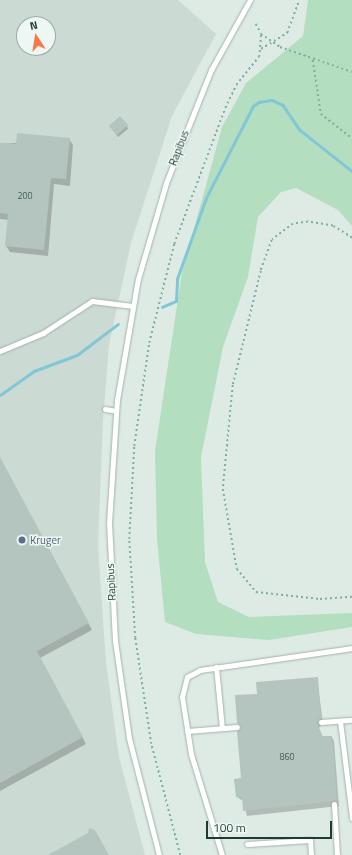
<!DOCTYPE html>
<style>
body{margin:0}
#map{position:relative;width:352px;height:855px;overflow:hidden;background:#deebe5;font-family:"Titillium Web",sans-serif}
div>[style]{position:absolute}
.built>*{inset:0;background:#ccdad4}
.green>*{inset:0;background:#b4dec0}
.shadow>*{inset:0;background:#0003}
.stream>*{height:2.5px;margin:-1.25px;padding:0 1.25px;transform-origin:1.25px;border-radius:1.25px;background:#81c7d5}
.building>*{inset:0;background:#b3c5be;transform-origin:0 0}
.path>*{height:1.5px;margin-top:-0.75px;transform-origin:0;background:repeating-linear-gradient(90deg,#7bb1a0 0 2px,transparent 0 5px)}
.roads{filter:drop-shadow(0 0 1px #a1b3ac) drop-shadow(0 0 1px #a1b3ac)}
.service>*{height:5px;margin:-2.5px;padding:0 2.5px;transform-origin:2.5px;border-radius:2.5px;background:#fff}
.dots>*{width:11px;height:11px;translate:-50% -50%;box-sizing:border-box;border:2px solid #eef7f3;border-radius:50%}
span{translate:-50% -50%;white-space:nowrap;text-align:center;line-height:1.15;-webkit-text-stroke:3px #eef7f3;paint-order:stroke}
.number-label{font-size:9px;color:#435e56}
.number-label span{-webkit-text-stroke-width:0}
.street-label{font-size:11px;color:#1e3b33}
.service-label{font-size:11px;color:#4e5e75}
.left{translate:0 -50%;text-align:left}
.north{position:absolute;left:16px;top:16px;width:40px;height:40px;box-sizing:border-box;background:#eef7f3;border:1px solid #9baca6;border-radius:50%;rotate:348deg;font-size:11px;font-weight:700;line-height:16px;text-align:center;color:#1e3b33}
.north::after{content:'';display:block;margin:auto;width:14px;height:18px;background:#fc764a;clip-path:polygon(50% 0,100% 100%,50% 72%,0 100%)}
.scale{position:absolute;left:206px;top:821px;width:126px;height:18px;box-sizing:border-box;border:2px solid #1e3b33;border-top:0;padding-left:5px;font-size:12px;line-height:14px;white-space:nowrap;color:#1e3b33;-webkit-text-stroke:3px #eef7f3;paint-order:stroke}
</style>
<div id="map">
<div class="built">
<div style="clip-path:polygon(evenodd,0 0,178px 0,216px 34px,172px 116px,131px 243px,109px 345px,103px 420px,98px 546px,106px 663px,119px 757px,145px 855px,0 855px,0 0,24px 24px,48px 24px,48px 48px,24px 48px,24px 24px)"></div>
</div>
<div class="green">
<div style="clip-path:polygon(308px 0,352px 0,352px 226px,338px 210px,296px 188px,281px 192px,258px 217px,248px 277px,223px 347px,201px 457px,205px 562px,218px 602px,249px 617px,352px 613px,352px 627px,269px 640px,196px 634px,165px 622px,157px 539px,155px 451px,182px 272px,222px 127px,246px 83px,303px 36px)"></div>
</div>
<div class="shadow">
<div style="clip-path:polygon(127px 126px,128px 129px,118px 137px,112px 129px)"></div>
<div style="clip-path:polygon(69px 139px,73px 145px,70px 186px,54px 184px,48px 256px,10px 252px,6px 246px,9px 220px,0 219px,0 144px)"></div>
<div style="clip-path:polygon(0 459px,92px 630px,40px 658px,86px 744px,0 791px)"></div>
<div style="clip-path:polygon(317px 678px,323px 723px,319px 728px,323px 737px,332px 737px,334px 741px,339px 806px,247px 816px,243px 801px,237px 797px,242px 779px,241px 728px,238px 723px,258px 695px)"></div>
</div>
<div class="stream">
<div style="left:162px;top:307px;width:15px;rotate:-23deg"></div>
<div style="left:176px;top:301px;width:22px;rotate:-87deg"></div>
<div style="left:177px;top:279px;width:86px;rotate:-70.3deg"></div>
<div style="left:206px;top:198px;width:103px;rotate:-62.9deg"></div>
<div style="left:253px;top:106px;width:7px;rotate:-34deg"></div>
<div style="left:259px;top:102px;width:13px;rotate:-9deg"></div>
<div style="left:272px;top:100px;width:12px;rotate:24deg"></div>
<div style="left:283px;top:105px;width:30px;rotate:56deg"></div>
<div style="left:300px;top:130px;width:66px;rotate:38.3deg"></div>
<div style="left:0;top:395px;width:42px;rotate:-35.2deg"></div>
<div style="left:34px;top:371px;width:46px;rotate:-20.4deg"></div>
<div style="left:77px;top:355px;width:51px;rotate:-37.1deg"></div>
</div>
<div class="building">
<div style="left:120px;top:116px;width:12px;height:15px;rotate:48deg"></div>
<div style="clip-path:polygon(17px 133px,70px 138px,66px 179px,51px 178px,44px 250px,5px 246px,8px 214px,0 213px,0 143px,16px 144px)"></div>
<div style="clip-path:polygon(0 457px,89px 623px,37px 651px,83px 737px,0 783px)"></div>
<div style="clip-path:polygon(318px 677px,321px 718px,317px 723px,322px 736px,332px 736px,337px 801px,243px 811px,242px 797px,236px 797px,234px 779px,241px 778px,237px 731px,241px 727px,237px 723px,235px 695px,257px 694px,256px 682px)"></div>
<div style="clip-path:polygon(89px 828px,95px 830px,109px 855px,48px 855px,88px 833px)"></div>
</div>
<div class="path">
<div style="left:256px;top:24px;width:11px;rotate:63deg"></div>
<div style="left:261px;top:34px;width:23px;rotate:34deg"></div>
<div style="left:280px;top:47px;width:76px;rotate:19.1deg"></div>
<div style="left:261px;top:49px;width:31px;rotate:-32deg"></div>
<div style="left:287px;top:33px;width:35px;rotate:-70deg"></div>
<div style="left:313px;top:60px;width:55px;rotate:81.6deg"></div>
<div style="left:321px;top:114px;width:39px;rotate:38deg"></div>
<div style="left:352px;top:238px;width:22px;rotate:-148deg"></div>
<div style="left:333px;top:226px;width:25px;rotate:-171deg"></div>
<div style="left:308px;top:222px;width:15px;rotate:172deg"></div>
<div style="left:293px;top:224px;width:26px;rotate:143deg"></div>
<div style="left:272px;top:240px;width:33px;rotate:110deg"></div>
<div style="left:261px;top:271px;width:117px;rotate:103.8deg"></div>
<div style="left:233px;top:385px;width:104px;rotate:95.5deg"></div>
<div style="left:223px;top:489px;width:81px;rotate:80.1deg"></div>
<div style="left:237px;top:569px;width:30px;rotate:50deg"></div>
<div style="left:256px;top:592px;width:64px;rotate:6.2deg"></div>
<div style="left:320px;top:599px;width:32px;rotate:-4deg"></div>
<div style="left:180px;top:855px;width:115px;rotate:-104.6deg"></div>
<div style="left:151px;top:744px;width:107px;rotate:-98.6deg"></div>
<div style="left:135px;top:638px;width:99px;rotate:-93.5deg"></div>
<div style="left:129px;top:539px;width:93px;rotate:-86.9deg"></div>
<div style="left:134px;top:446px;width:104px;rotate:-81.7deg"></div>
<div style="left:149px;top:343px;width:102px;rotate:-75.8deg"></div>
<div style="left:174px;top:244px;width:145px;rotate:-69.4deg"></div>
<div style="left:225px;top:108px;width:25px;rotate:-64deg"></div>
<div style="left:236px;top:85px;width:36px;rotate:-51deg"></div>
<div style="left:259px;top:57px;width:23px;rotate:-85deg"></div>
</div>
<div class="roads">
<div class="service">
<div style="left:0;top:351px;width:47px;rotate:-22.7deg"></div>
<div style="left:43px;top:333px;width:59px;rotate:-33.1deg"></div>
<div style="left:92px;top:301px;width:41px;rotate:7deg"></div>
<div style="left:105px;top:409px;width:11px;rotate:10deg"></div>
<div style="left:216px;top:667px;width:61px;rotate:84.4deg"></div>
<div style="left:340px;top:721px;width:98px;rotate:82.9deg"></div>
<div style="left:321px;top:722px;width:31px;rotate:-4deg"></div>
<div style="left:187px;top:731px;width:50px;rotate:-4.6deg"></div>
<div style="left:334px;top:804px;width:51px;rotate:86.6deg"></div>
<div style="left:247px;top:844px;width:63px;rotate:-3.6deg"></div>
<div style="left:310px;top:840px;width:15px;rotate:86deg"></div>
<div style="left:159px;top:855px;width:121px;rotate:-104.4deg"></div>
<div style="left:129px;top:738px;width:98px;rotate:-98.2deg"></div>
<div style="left:115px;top:641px;width:118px;rotate:-92.9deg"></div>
<div style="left:109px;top:523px;width:123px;rotate:-86.3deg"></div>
<div style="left:117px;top:400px;width:123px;rotate:-80.2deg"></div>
<div style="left:138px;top:279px;width:100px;rotate:-73.7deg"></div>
<div style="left:166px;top:183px;width:122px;rotate:-68.3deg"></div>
<div style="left:211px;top:70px;width:80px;rotate:-60.9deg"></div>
<div style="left:222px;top:855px;width:106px;rotate:-107.1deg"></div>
<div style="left:191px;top:754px;width:58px;rotate:-99deg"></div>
<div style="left:182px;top:697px;width:21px;rotate:-76deg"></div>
<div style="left:187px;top:677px;width:15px;rotate:-28deg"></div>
<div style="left:200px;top:670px;width:154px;rotate:-8.2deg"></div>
</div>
</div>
<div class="dots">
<div style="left:22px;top:540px;background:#5c6f8a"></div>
</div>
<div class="number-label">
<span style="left:25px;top:196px">200</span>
<span style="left:287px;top:757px">860</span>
</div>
<div class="street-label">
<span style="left:179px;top:148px;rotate:-69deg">Rapibus</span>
<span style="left:111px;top:582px;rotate:-93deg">Rapibus</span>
</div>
<div class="service-label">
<span class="left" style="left:30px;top:540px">Kruger</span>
</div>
<div class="north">N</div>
<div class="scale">100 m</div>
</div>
